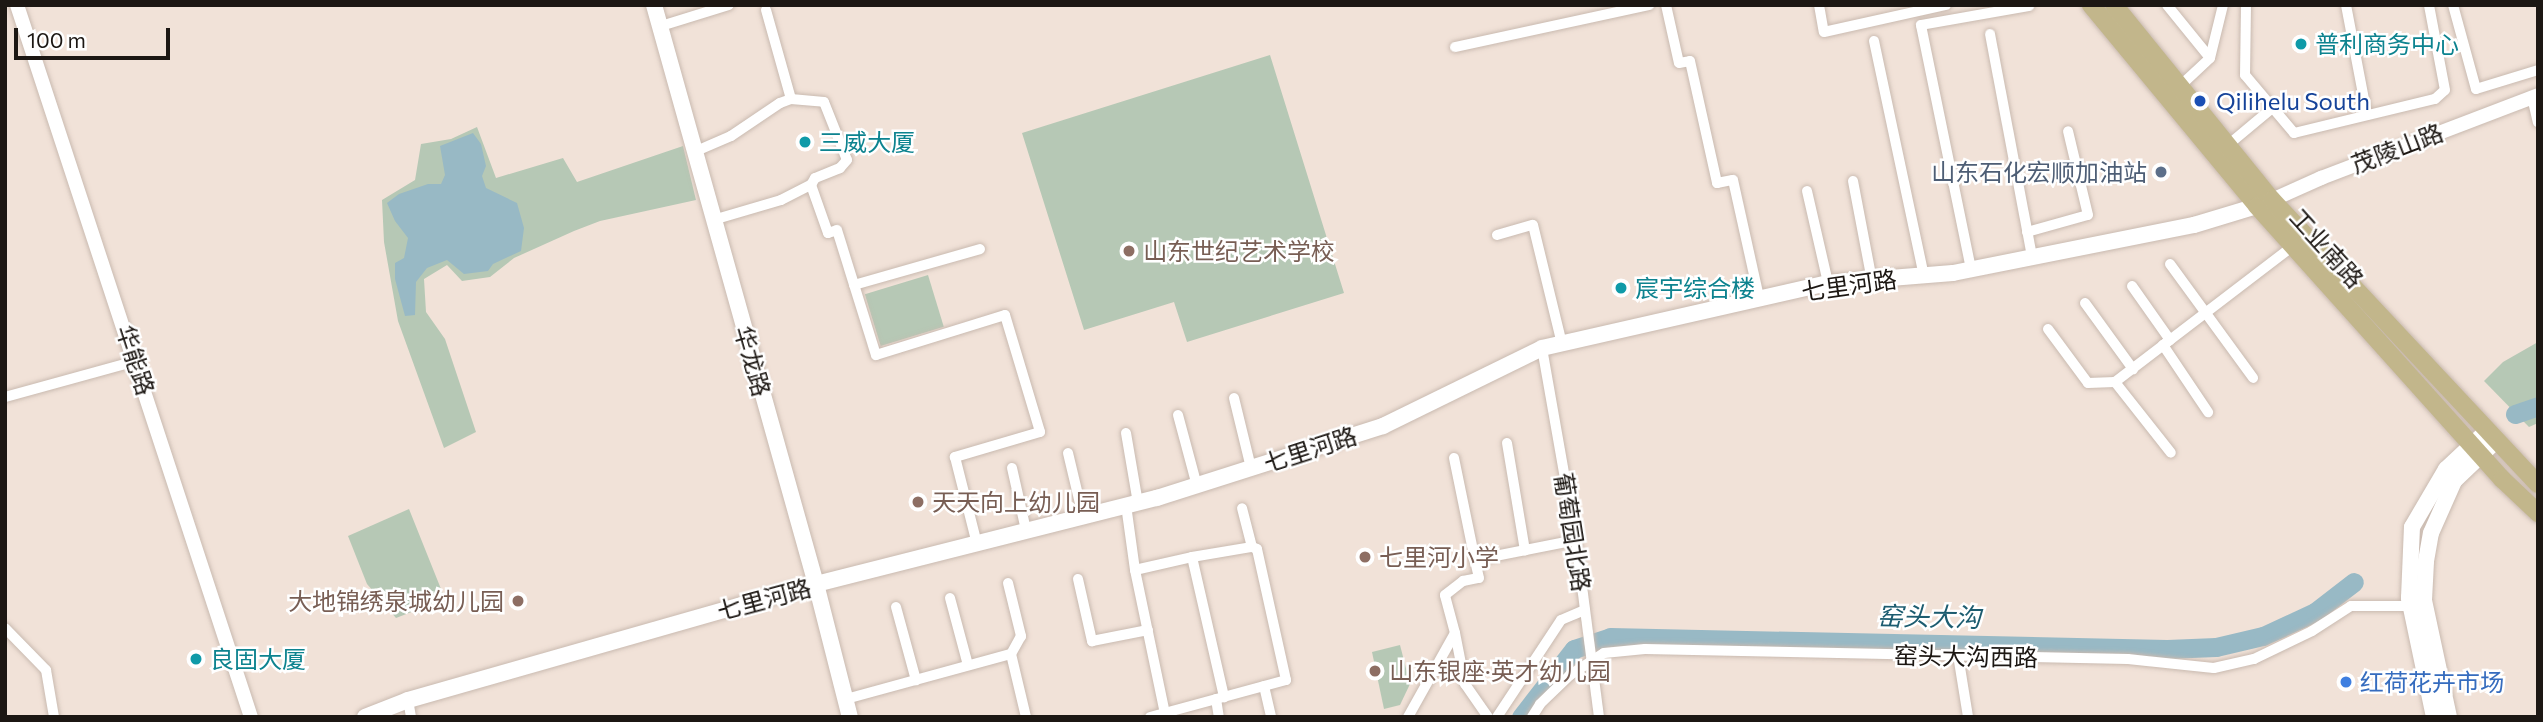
<!DOCTYPE html>
<meta charset="utf-8">
<style>
body{margin:0}
#map{position:relative;width:2543px;height:722px;overflow:hidden;background:#f1e2d8;font-family:Commissioner,"Noto Sans SC",sans-serif}
div>[style]{position:absolute}
.green>*{inset:0;background:#b6c8b5;transform-origin:0 0}
.water>*{inset:0;background:#98b9c5}
.river>*{height:19px;margin:-9.5px;padding:0 9.5px;transform-origin:9.5px;border-radius:9.5px;background:#98b9c5}
.roads{filter:drop-shadow(0 0 2px #c9bab0) drop-shadow(0 0 2px #c9bab0)}
.minor>*{height:10px;margin:-5px;padding:0 5px;transform-origin:5px;border-radius:5px;background:#fff}
.tertiary>*{height:14px;margin:-7px;padding:0 7px;transform-origin:7px;border-radius:7px;background:#fff}
.secondary>*{height:16px;margin:-8px;padding:0 8px;transform-origin:8px;border-radius:8px;background:#fff}
.primary>*{height:18px;margin:-9px;padding:0 9px;transform-origin:9px;border-radius:9px;background:#c2b68b}
.dots>*{width:19px;height:19px;translate:-50% -50%;box-sizing:border-box;border:4px solid #fff;border-radius:50%}
span{translate:-50% -50%;white-space:nowrap;text-align:center;line-height:1.15;-webkit-text-stroke:5px #fff;paint-order:stroke}
.culture-label{font-size:24px;color:#0d838f}
.left{translate:0 -50%;text-align:left}
.transit-label{font-size:24px;color:#164399}
.street-label{font-size:24px;color:#1c1713}
.service-label{font-size:24px;color:#4e5e75}
.right{translate:-100% -50%;text-align:right}
.education-label{font-size:24px;color:#785e54}
.shop-label{font-size:24px;color:#366cbe}
.water-label{font-size:26px;color:#1c5c70;font-style:italic}
.frame{position:absolute;inset:0;border:7px solid #1c1713;pointer-events:none}
.scale{position:absolute;left:14px;top:28px;width:156px;height:32px;box-sizing:border-box;border:4px solid #1c1713;border-top:0;padding-left:9px;font-size:21px;line-height:24px;white-space:nowrap;color:#1c1713;-webkit-text-stroke:5px #fff;paint-order:stroke}
</style>
<div id="map">
<div class="green">
<div style="clip-path:polygon(1270px 55px,1344px 293px,1187px 342px,1174px 302px,1084px 330px,1022px 133px)"></div>
<div style="clip-path:polygon(477px 127px,496px 178px,563px 158px,577px 182px,683px 146px,696px 200px,600px 221px,574px 231px,514px 258px,490px 277px,462px 281px,447px 265px,424px 279px,426px 312px,445px 339px,476px 432px,444px 448px,398px 321px,384px 242px,382px 200px,415px 180px,421px 144px,451px 139px)"></div>
<div style="left:928px;top:275px;width:54px;height:66px;rotate:73deg"></div>
<div style="clip-path:polygon(2538px 342px,2538px 423px,2529px 427px,2484px 381px,2503px 362px)"></div>
<div style="clip-path:polygon(409px 509px,445px 599px,396px 618px,367px 584px,348px 536px)"></div>
<div style="clip-path:polygon(1400px 645px,1410px 684px,1400px 705px,1384px 709px,1372px 652px)"></div>
</div>
<div class="water">
<div style="clip-path:polygon(473px 133px,481px 144px,486px 166px,482px 176px,486px 188px,517px 203px,524px 228px,521px 251px,493px 264px,488px 271px,464px 274px,447px 260px,427px 268px,416px 282px,415px 315px,405px 316px,395px 279px,395px 263px,404px 258px,408px 238px,395px 221px,387px 203px,399px 194px,428px 184px,441px 184px,445px 175px,440px 146px)"></div>
</div>
<div class="river">
<div style="left:2515px;top:414px;width:24px;rotate:-19deg"></div>
<div style="left:1521px;top:717px;width:86px;rotate:-52.1deg"></div>
<div style="left:1574px;top:649px;width:38px;rotate:-18deg"></div>
<div style="left:1610px;top:637px;width:557px;rotate:1.23deg"></div>
<div style="left:2167px;top:649px;width:49px;rotate:-2.3deg"></div>
<div style="left:2216px;top:647px;width:48px;rotate:-13.2deg"></div>
<div style="left:2263px;top:636px;width:57px;rotate:-24.8deg"></div>
<div style="left:2315px;top:612px;width:49px;rotate:-37.6deg"></div>
</div>
<div class="roads">
<div class="minor">
<div style="left:1666px;top:5px;width:59px;rotate:77.4deg"></div>
<div style="left:1679px;top:63px;width:11px;rotate:-10deg"></div>
<div style="left:1690px;top:61px;width:125px;rotate:77.5deg"></div>
<div style="left:1717px;top:183px;width:16px;rotate:-11deg"></div>
<div style="left:1733px;top:180px;width:120px;rotate:77.5deg"></div>
<div style="left:1819px;top:5px;width:27px;rotate:80deg"></div>
<div style="left:1824px;top:32px;width:125px;rotate:-12.5deg"></div>
<div style="left:2167px;top:5px;width:68px;rotate:50.9deg"></div>
<div style="left:2246px;top:5px;width:70px;rotate:90.8deg"></div>
<div style="left:2245px;top:75px;width:76px;rotate:49.8deg"></div>
<div style="left:2294px;top:133px;width:145px;rotate:-13.6deg"></div>
<div style="left:2435px;top:99px;width:13px;rotate:-42deg"></div>
<div style="left:2445px;top:90px;width:86px;rotate:-100.7deg"></div>
<div style="left:2346px;top:5px;width:112px;rotate:79.2deg"></div>
<div style="left:2453px;top:5px;width:87px;rotate:74.7deg"></div>
<div style="left:2476px;top:89px;width:65px;rotate:-17deg"></div>
<div style="left:766px;top:10px;width:92px;rotate:74.3deg"></div>
<div style="left:661px;top:26px;width:71px;rotate:-17.2deg"></div>
<div style="left:1990px;top:34px;width:227px;rotate:79.3deg"></div>
<div style="left:1874px;top:41px;width:240px;rotate:78deg"></div>
<div style="left:1455px;top:47px;width:199px;rotate:-12.2deg"></div>
<div style="left:2179px;top:87px;width:42px;rotate:-43.1deg"></div>
<div style="left:2210px;top:58px;width:55px;rotate:-76.2deg"></div>
<div style="left:2532px;top:97px;width:26px;rotate:77deg"></div>
<div style="left:2228px;top:145px;width:56px;rotate:-39.9deg"></div>
<div style="left:694px;top:152px;width:40px;rotate:-23.4deg"></div>
<div style="left:731px;top:136px;width:59px;rotate:-34deg"></div>
<div style="left:780px;top:103px;width:12px;rotate:-20deg"></div>
<div style="left:791px;top:99px;width:33px;rotate:5deg"></div>
<div style="left:824px;top:102px;width:62px;rotate:68.4deg"></div>
<div style="left:847px;top:160px;width:11px;rotate:131deg"></div>
<div style="left:840px;top:168px;width:27px;rotate:158deg"></div>
<div style="left:815px;top:178px;width:8px;rotate:120deg"></div>
<div style="left:811px;top:185px;width:51px;rotate:70.5deg"></div>
<div style="left:828px;top:233px;width:9px;rotate:-18deg"></div>
<div style="left:837px;top:230px;width:131px;rotate:72.7deg"></div>
<div style="left:876px;top:355px;width:135px;rotate:-17.2deg"></div>
<div style="left:1005px;top:315px;width:122px;rotate:73.3deg"></div>
<div style="left:1040px;top:432px;width:89px;rotate:163.6deg"></div>
<div style="left:955px;top:457px;width:90px;rotate:75.8deg"></div>
<div style="left:1853px;top:181px;width:102px;rotate:79.2deg"></div>
<div style="left:1807px;top:191px;width:94px;rotate:77.1deg"></div>
<div style="left:713px;top:220px;width:71px;rotate:-16.4deg"></div>
<div style="left:781px;top:200px;width:34px;rotate:-27deg"></div>
<div style="left:2027px;top:232px;width:63px;rotate:-15.6deg"></div>
<div style="left:2088px;top:215px;width:86px;rotate:-103.4deg"></div>
<div style="left:1497px;top:235px;width:37px;rotate:-16deg"></div>
<div style="left:1533px;top:225px;width:122px;rotate:76.3deg"></div>
<div style="left:2170px;top:264px;width:141px;rotate:53.9deg"></div>
<div style="left:1971px;top:269px;width:249px;rotate:-101.6deg"></div>
<div style="left:1921px;top:25px;width:110px;rotate:-10deg"></div>
<div style="left:854px;top:285px;width:131px;rotate:-15.9deg"></div>
<div style="left:2132px;top:286px;width:66px;rotate:54.9deg"></div>
<div style="left:2170px;top:340px;width:9px;rotate:144deg"></div>
<div style="left:2163px;top:345px;width:81px;rotate:56.1deg"></div>
<div style="left:2085px;top:303px;width:82px;rotate:54deg"></div>
<div style="left:2048px;top:329px;width:67px;rotate:53.5deg"></div>
<div style="left:2088px;top:383px;width:27px;rotate:-2deg"></div>
<div style="left:2115px;top:382px;width:224px;rotate:-37.4deg"></div>
<div style="left:1542px;top:348px;width:195px;rotate:80deg"></div>
<div style="left:1576px;top:540px;width:178px;rotate:82.6deg"></div>
<div style="left:2115px;top:382px;width:90px;rotate:51.7deg"></div>
<div style="left:5px;top:397px;width:136px;rotate:-15.4deg"></div>
<div style="left:1234px;top:398px;width:72px;rotate:76.3deg"></div>
<div style="left:1178px;top:415px;width:73px;rotate:75deg"></div>
<div style="left:1126px;top:433px;width:71px;rotate:80.3deg"></div>
<div style="left:1507px;top:443px;width:109px;rotate:80.5deg"></div>
<div style="left:1068px;top:453px;width:65px;rotate:76.6deg"></div>
<div style="left:1454px;top:458px;width:104px;rotate:78.4deg"></div>
<div style="left:1012px;top:468px;width:64px;rotate:77.3deg"></div>
<div style="left:1126px;top:505px;width:66px;rotate:82.1deg"></div>
<div style="left:1135px;top:570px;width:146px;rotate:78.2deg"></div>
<div style="left:1192px;top:557px;width:61px;rotate:-9.5deg"></div>
<div style="left:1252px;top:547px;width:40px;rotate:-104.4deg"></div>
<div style="left:1135px;top:570px;width:58px;rotate:-12.8deg"></div>
<div style="left:1192px;top:557px;width:144px;rotate:77.1deg"></div>
<div style="left:1078px;top:579px;width:64px;rotate:77.3deg"></div>
<div style="left:1092px;top:641px;width:57px;rotate:-11.1deg"></div>
<div style="left:1008px;top:583px;width:55px;rotate:76.2deg"></div>
<div style="left:1021px;top:636px;width:21px;rotate:119deg"></div>
<div style="left:950px;top:598px;width:69px;rotate:75deg"></div>
<div style="left:896px;top:607px;width:76px;rotate:74.7deg"></div>
<div style="left:5px;top:628px;width:59px;rotate:45.7deg"></div>
<div style="left:46px;top:670px;width:48px;rotate:80.3deg"></div>
<div style="left:1455px;top:633px;width:52px;rotate:78.9deg"></div>
<div style="left:1465px;top:684px;width:40px;rotate:55.1deg"></div>
<div style="left:1958px;top:655px;width:63px;rotate:80.8deg"></div>
<div style="left:1264px;top:686px;width:32px;rotate:77deg"></div>
<div style="left:846px;top:699px;width:171px;rotate:-15.3deg"></div>
<div style="left:1011px;top:654px;width:65px;rotate:76.6deg"></div>
<div style="left:1216px;top:699px;width:18px;rotate:81deg"></div>
<div style="left:408px;top:700px;width:17px;rotate:80deg"></div>
<div style="left:1150px;top:717px;width:141px;rotate:-15.2deg"></div>
<div style="left:1286px;top:680px;width:134px;rotate:-102.5deg"></div>
<div style="left:1257px;top:549px;width:5px;rotate:-158deg"></div>
<div style="left:1408px;top:717px;width:96px;rotate:-60.8deg"></div>
<div style="left:1455px;top:633px;width:39px;rotate:-105deg"></div>
<div style="left:1445px;top:595px;width:23px;rotate:-38deg"></div>
<div style="left:1463px;top:581px;width:16px;rotate:-11deg"></div>
<div style="left:1479px;top:578px;width:18px;rotate:-103deg"></div>
<div style="left:1475px;top:560px;width:103px;rotate:-11.2deg"></div>
<div style="left:1497px;top:717px;width:116px;rotate:-56.6deg"></div>
<div style="left:1561px;top:620px;width:26px;rotate:-23deg"></div>
<div style="left:1532px;top:717px;width:15px;rotate:-58deg"></div>
<div style="left:1540px;top:704px;width:42px;rotate:-44deg"></div>
<div style="left:1570px;top:675px;width:40px;rotate:-32.9deg"></div>
<div style="left:1604px;top:653px;width:41px;rotate:-5.6deg"></div>
<div style="left:1645px;top:649px;width:483px;rotate:1.2deg"></div>
<div style="left:2128px;top:659px;width:86px;rotate:6deg"></div>
<div style="left:2214px;top:668px;width:41px;rotate:-12.7deg"></div>
<div style="left:2254px;top:659px;width:64px;rotate:-25.8deg"></div>
<div style="left:2312px;top:631px;width:46px;rotate:-32.7deg"></div>
<div style="left:2351px;top:606px;width:60px"></div>
</div>
<div class="tertiary">
<div style="left:17px;top:5px;width:749px;rotate:71.81deg"></div>
<div style="left:2263px;top:204px;width:64px;rotate:-24.1deg"></div>
<div style="left:2321px;top:178px;width:232px;rotate:-20.9deg"></div>
</div>
<div class="secondary">
<div style="left:654px;top:5px;width:601px;rotate:74.37deg"></div>
<div style="left:816px;top:584px;width:137px;rotate:75.7deg"></div>
<div style="left:365px;top:717px;width:46px;rotate:-21.6deg"></div>
<div style="left:408px;top:700px;width:424px;rotate:-15.9deg"></div>
<div style="left:816px;top:584px;width:352px;rotate:-14.2deg"></div>
<div style="left:1157px;top:498px;width:237px;rotate:-17.7deg"></div>
<div style="left:1383px;top:426px;width:177px;rotate:-26.1deg"></div>
<div style="left:1542px;top:348px;width:293px;rotate:-12.8deg"></div>
<div style="left:1828px;top:283px;width:125px;rotate:-4.6deg"></div>
<div style="left:1953px;top:273px;width:246px;rotate:-11.3deg"></div>
<div style="left:2194px;top:225px;width:66px;rotate:-16.8deg"></div>
<div style="left:2434px;top:717px;width:122px;rotate:-101.9deg"></div>
<div style="left:2409px;top:598px;width:71px;rotate:-87.6deg"></div>
<div style="left:2412px;top:527px;width:67px;rotate:-59.6deg"></div>
<div style="left:2446px;top:469px;width:57px;rotate:-42.9deg"></div>
<div style="left:2449px;top:717px;width:120px;rotate:-102.1deg"></div>
<div style="left:2424px;top:600px;width:39px;rotate:-87deg"></div>
<div style="left:2426px;top:561px;width:28px;rotate:-80deg"></div>
<div style="left:2431px;top:533px;width:57px;rotate:-66.1deg"></div>
<div style="left:2454px;top:481px;width:59px;rotate:-43.6deg"></div>
</div>
<div class="primary">
<div style="left:2091px;top:5px;width:261px;rotate:50.4deg"></div>
<div style="left:2257px;top:206px;width:367px;rotate:48.1deg"></div>
<div style="left:2502px;top:479px;width:50px;rotate:43.4deg"></div>
<div style="left:2114px;top:5px;width:251px;rotate:51deg"></div>
<div style="left:2272px;top:200px;width:389px;rotate:46.9deg"></div>
</div>
</div>
<div class="dots">
<div style="left:2301px;top:44px;background:#0f9aa8"></div>
<div style="left:2200px;top:101px;background:#1a4fb4"></div>
<div style="left:805px;top:142px;background:#0f9aa8"></div>
<div style="left:2161px;top:172px;background:#5c6f8a"></div>
<div style="left:1129px;top:251px;background:#8d6e63"></div>
<div style="left:1621px;top:288px;background:#0f9aa8"></div>
<div style="left:918px;top:502px;background:#8d6e63"></div>
<div style="left:1365px;top:557px;background:#8d6e63"></div>
<div style="left:518px;top:601px;background:#8d6e63"></div>
<div style="left:196px;top:659px;background:#0f9aa8"></div>
<div style="left:1375px;top:671px;background:#8d6e63"></div>
<div style="left:2346px;top:682px;background:#3f7fe0"></div>
</div>
<div class="culture-label">
<span class="left" style="left:2315px;top:44px">普利商务中心</span>
<span class="left" style="left:819px;top:142px">三威大厦</span>
<span class="left" style="left:1635px;top:288px">宸宇综合楼</span>
<span class="left" style="left:210px;top:659px">良固大厦</span>
</div>
<div class="transit-label">
<span class="left" style="left:2216px;top:101px">Qilihelu South</span>
</div>
<div class="street-label">
<span style="left:2397px;top:148px;rotate:-21deg">茂陵山路</span>
<span style="left:2327px;top:248px;rotate:48deg">工业南路</span>
<span style="left:1849px;top:285px;rotate:-8deg">七里河路</span>
<span style="left:136px;top:360px;rotate:72deg">华能路</span>
<span style="left:753px;top:361px;rotate:74deg">华龙路</span>
<span style="left:1310px;top:449px;rotate:-18deg">七里河路</span>
<span style="left:1573px;top:532px;rotate:81deg">葡萄园北路</span>
<span style="left:764px;top:599px;rotate:-15deg">七里河路</span>
<span style="left:1966px;top:656px;rotate:1deg">窑头大沟西路</span>
</div>
<div class="service-label">
<span class="right" style="left:2147px;top:172px">山东石化宏顺加油站</span>
</div>
<div class="education-label">
<span class="left" style="left:1143px;top:251px">山东世纪艺术学校</span>
<span class="left" style="left:932px;top:502px">天天向上幼儿园</span>
<span class="left" style="left:1379px;top:557px">七里河小学</span>
<span class="right" style="left:504px;top:601px">大地锦绣泉城幼儿园</span>
<span class="left" style="left:1389px;top:671px">山东银座·英才幼儿园</span>
</div>
<div class="shop-label">
<span class="left" style="left:2360px;top:682px">红荷花卉市场</span>
</div>
<div class="water-label">
<span style="left:1929px;top:616px;rotate:1deg">窑头大沟</span>
</div>
<div class="frame"></div>
<div class="scale">100 m</div>
</div>
